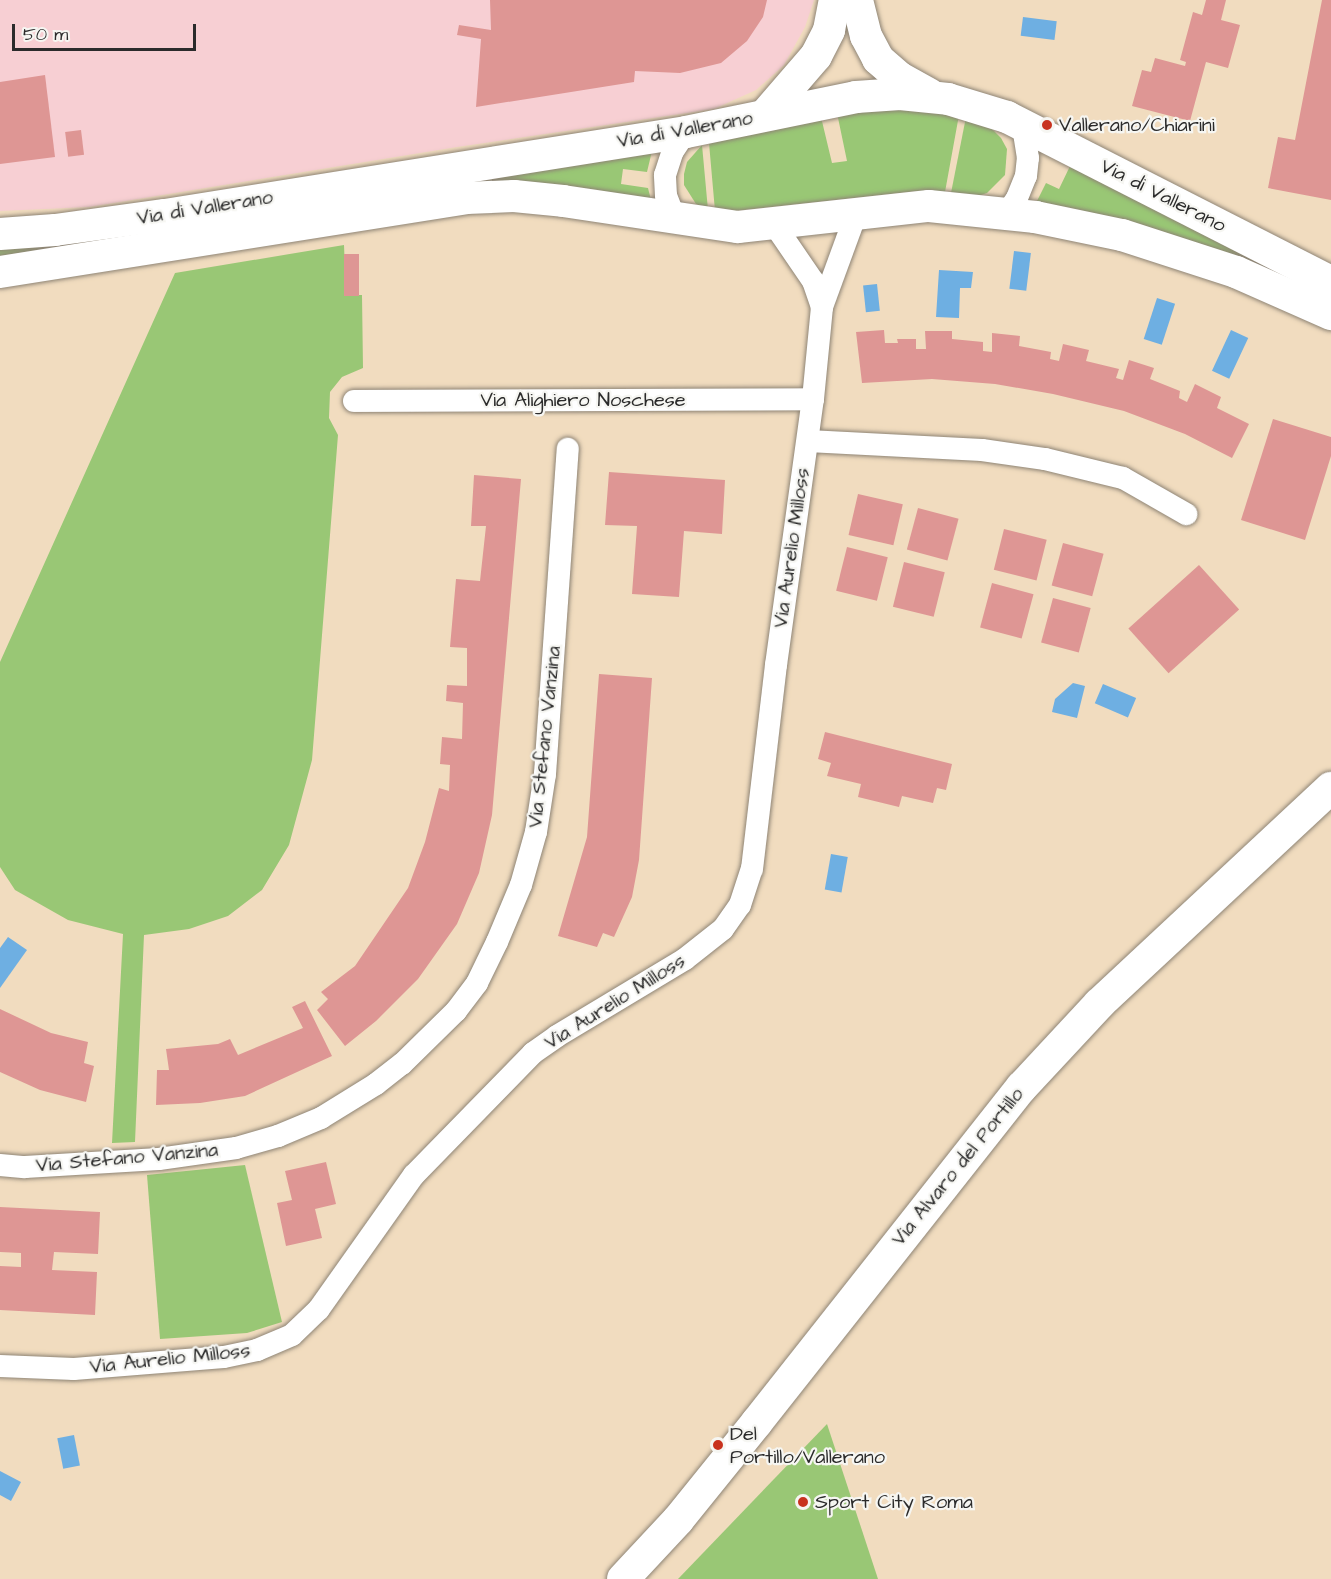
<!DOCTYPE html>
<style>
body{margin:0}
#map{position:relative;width:1331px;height:1579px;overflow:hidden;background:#f1dcbf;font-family:"Architects Daughter",sans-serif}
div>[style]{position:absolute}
.built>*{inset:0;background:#f7cfd3}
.green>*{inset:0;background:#99c775}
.water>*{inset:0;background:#6eafe2;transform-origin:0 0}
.building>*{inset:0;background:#de9694;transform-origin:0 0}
.roads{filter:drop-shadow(0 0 2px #8e8475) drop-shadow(0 0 2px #8e8475)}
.street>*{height:22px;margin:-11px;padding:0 11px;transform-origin:11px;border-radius:11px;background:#fff}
.secondary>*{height:32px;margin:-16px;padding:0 16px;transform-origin:16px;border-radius:16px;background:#fff}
.dots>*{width:16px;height:16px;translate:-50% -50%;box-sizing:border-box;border:3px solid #f6f6f2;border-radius:50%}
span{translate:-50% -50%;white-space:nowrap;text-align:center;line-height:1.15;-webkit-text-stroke:4.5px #f6f6f2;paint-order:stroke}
.poi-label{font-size:20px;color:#2b2b2b}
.left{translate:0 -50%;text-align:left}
.street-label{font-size:20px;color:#2b2b2b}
.scale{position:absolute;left:12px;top:24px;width:184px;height:27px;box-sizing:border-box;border:3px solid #2b2b2b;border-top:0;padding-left:8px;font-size:18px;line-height:21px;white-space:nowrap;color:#2b2b2b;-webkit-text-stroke:4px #f6f6f2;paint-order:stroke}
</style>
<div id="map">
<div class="built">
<div style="clip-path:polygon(0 0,814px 0,805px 27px,784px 65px,756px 90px,714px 109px,457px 147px,89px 207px,0 211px)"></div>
</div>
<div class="green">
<div style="clip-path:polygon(904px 108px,959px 115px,945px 192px,919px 191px,725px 212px,715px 211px,709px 143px,821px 117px,832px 163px,847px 161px,837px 113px)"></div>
<div style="clip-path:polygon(966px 117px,992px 129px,1001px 138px,1007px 149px,1005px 175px,987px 193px,978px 196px,951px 193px)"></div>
<div style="clip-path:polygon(702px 145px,708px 210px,696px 204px,684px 185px,684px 174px,687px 162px)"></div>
<div style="clip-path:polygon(652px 151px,647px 172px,623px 169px,621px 184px,648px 188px,651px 200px,469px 182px)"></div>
<div style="clip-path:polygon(1071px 164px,1276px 272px,1142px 225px,1036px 203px,1046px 183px,1059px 189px)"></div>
<div style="clip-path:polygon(75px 242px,76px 244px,0 256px,0 247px)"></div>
<div style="clip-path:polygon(344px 245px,346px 295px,362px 295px,363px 368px,342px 377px,330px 392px,329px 418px,338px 435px,312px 760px,289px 845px,262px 890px,228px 916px,189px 929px,144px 935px,135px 1142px,112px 1143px,123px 934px,68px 920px,15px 890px,0 867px,0 662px,175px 273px)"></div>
<div style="clip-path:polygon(245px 1165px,282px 1322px,247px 1333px,160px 1339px,147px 1175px)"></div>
<div style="clip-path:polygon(827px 1424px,878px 1579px,678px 1579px)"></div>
</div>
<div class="water">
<div style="left:1023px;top:17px;width:34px;height:19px;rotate:7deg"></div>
<div style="left:1014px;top:251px;width:17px;height:38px;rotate:7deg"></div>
<div style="clip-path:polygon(939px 270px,973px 272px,971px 288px,960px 288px,959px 318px,936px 317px)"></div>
<div style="left:877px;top:284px;width:27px;height:14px;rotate:84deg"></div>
<div style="left:1157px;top:298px;width:19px;height:43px;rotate:18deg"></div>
<div style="left:1231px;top:330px;width:19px;height:45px;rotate:25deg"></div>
<div style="clip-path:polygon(1073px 683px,1085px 686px,1077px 718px,1052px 712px,1055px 699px)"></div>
<div style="left:1103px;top:684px;width:36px;height:21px;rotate:23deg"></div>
<div style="left:831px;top:854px;width:17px;height:36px;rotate:10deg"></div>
<div style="clip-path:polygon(8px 937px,27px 950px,0 988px,0 948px)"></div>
<div style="left:74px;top:1435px;width:31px;height:17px;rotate:79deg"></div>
<div style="clip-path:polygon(0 1471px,21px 1482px,11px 1501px,0 1495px)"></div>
</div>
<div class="building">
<div style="clip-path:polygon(490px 0,767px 0,763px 17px,747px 41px,721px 63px,680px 73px,635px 71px,634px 82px,476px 107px,481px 39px,457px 35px,459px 25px,491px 30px)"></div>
<div style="clip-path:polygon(1206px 0,1226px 0,1221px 20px,1240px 25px,1228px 68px,1206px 62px,1190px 121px,1132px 106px,1142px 70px,1151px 72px,1155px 58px,1185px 66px,1186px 62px,1180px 60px,1193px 12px,1202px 15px)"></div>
<div style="clip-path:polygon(1322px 0,1331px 0,1331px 200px,1268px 188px,1278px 137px,1295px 140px)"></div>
<div style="clip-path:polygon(45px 75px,55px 157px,0 164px,0 82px)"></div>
<div style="left:81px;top:130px;width:25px;height:16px;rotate:83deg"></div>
<div style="left:344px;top:254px;width:15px;height:42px"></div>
<div style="clip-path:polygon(884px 330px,885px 343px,898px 343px,897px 339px,916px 339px,916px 349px,926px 349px,925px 331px,952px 331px,952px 339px,983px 342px,983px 351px,992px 352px,992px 333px,1020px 336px,1019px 346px,1051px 352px,1050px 359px,1059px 361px,1063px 344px,1089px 350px,1086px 361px,1119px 369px,1116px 378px,1123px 380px,1129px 360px,1154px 368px,1150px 379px,1180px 391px,1179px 398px,1187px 402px,1195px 384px,1221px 397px,1217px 408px,1249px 424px,1232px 458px,1185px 434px,1124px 411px,1053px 394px,995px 384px,932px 379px,862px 383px,856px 332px)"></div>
<div style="clip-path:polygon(1273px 419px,1331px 437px,1331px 456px,1305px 540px,1241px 520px)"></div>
<div style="clip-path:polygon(609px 472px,725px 480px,722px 534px,684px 531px,679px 597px,632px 594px,637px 526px,605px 525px)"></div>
<div style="clip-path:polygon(474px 475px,521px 479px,492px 815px,479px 873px,457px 924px,418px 979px,376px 1021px,345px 1046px,317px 1010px,328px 999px,321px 992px,355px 966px,408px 888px,425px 842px,439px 788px,449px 791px,450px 765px,440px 764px,442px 737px,462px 739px,463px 703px,446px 701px,447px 685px,467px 686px,467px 648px,450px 647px,456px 579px,480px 581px,486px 526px,471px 526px)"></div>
<div style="left:858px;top:494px;width:46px;height:42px;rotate:13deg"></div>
<div style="left:918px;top:508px;width:42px;height:43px;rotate:15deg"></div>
<div style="left:1004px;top:529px;width:44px;height:42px;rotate:14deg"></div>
<div style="left:1063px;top:543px;width:42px;height:44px;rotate:15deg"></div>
<div style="left:847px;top:547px;width:42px;height:45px;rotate:14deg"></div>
<div style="left:904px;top:562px;width:42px;height:46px;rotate:14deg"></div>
<div style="left:1199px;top:565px;width:60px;height:95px;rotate:48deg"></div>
<div style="left:992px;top:583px;width:43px;height:46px;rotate:15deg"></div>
<div style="left:1053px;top:598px;width:39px;height:46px;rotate:15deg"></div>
<div style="clip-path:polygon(599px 674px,652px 678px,639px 860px,632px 897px,614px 937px,603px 933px,597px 947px,558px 936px,587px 837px)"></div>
<div style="clip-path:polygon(825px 732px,952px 764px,946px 790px,937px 788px,933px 803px,902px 796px,899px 807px,858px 797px,861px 784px,827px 776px,831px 763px,818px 759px)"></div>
<div style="clip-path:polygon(305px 1001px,332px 1056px,245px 1096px,200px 1103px,156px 1105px,157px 1070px,169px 1070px,166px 1049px,218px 1044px,230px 1039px,238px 1055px,303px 1028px,292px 1007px)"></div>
<div style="clip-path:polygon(0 1009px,51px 1033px,88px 1042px,84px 1063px,94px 1066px,86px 1102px,40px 1090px,0 1072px)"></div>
<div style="clip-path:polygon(326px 1162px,336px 1204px,315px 1209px,322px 1238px,286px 1246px,277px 1203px,292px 1200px,285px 1171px)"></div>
<div style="clip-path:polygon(0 1207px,100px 1212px,98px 1254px,54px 1252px,52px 1270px,97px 1272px,95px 1315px,0 1310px,0 1266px,21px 1267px,21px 1253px,0 1252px)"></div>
</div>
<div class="roads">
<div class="street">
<div style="left:1007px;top:213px;width:18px;rotate:-56deg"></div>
<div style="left:1017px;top:198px;width:24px;rotate:-68deg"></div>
<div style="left:1026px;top:176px;width:18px;rotate:-84deg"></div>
<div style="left:1028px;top:158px;width:33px;rotate:-99deg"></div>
<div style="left:675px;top:219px;width:25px;rotate:-111deg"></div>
<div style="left:666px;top:196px;width:21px;rotate:-93deg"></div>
<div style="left:665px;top:175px;width:25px;rotate:-72deg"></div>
<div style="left:673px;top:151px;width:23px;rotate:-56deg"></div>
<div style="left:774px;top:224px;width:69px;rotate:55.6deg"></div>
<div style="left:813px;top:281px;width:28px;rotate:71deg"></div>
<div style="left:354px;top:401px;width:459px;rotate:-0.2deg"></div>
<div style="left:808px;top:441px;width:174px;rotate:3deg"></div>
<div style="left:982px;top:450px;width:64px;rotate:8.1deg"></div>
<div style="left:1045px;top:459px;width:80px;rotate:13.7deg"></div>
<div style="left:1123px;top:478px;width:73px;rotate:29.7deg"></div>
<div style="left:0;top:1165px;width:25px;rotate:5deg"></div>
<div style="left:25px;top:1167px;width:134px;rotate:-3.4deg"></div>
<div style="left:159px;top:1159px;width:78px;rotate:-8.1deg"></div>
<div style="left:236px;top:1148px;width:44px;rotate:-15.9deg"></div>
<div style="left:278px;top:1136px;width:47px;rotate:-22.7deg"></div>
<div style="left:321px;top:1118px;width:65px;rotate:-31.7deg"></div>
<div style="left:376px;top:1084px;width:33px;rotate:-38deg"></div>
<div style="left:402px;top:1064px;width:76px;rotate:-44.5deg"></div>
<div style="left:456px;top:1011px;width:35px;rotate:-53deg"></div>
<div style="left:477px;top:983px;width:46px;rotate:-64deg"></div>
<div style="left:497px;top:942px;width:62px;rotate:-67.2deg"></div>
<div style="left:521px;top:885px;width:55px;rotate:-74.2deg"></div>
<div style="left:536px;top:832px;width:59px;rotate:-81.2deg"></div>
<div style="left:545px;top:774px;width:326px;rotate:-86deg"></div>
<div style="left:0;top:1366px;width:74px;rotate:2.3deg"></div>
<div style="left:74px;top:1369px;width:150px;rotate:-4.6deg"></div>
<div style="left:224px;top:1357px;width:34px;rotate:-12deg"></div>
<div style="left:257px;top:1350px;width:38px;rotate:-23deg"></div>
<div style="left:292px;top:1335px;width:37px;rotate:-44deg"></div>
<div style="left:319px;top:1309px;width:164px;rotate:-54.7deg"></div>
<div style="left:414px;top:1175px;width:170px;rotate:-45.7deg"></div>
<div style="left:533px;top:1053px;width:29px;rotate:-35deg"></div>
<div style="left:557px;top:1036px;width:149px;rotate:-31deg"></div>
<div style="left:685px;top:959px;width:48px;rotate:-38.3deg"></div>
<div style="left:723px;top:929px;width:29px;rotate:-55deg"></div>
<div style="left:740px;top:905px;width:38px;rotate:-72deg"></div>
<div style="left:752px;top:869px;width:205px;rotate:-83.3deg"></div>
<div style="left:776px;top:665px;width:269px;rotate:-82.1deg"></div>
<div style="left:813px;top:399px;width:92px;rotate:-84.4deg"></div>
<div style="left:822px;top:307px;width:99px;rotate:-69.9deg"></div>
</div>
<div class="secondary">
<div style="left:857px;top:0;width:37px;rotate:76deg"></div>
<div style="left:866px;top:36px;width:26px;rotate:62deg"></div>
<div style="left:878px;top:59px;width:29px;rotate:41deg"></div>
<div style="left:900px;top:78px;width:33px;rotate:29deg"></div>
<div style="left:765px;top:115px;width:78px;rotate:-49.2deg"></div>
<div style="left:816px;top:56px;width:29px;rotate:-63deg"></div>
<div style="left:829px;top:30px;width:31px;rotate:-79deg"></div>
<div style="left:0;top:234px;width:55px;rotate:-4.2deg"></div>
<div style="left:55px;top:230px;width:111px;rotate:-7.8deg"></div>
<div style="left:165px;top:215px;width:528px;rotate:-9.05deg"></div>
<div style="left:686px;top:132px;width:174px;rotate:-11.6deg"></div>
<div style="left:856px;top:97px;width:44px;rotate:-3.9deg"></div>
<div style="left:900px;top:94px;width:48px;rotate:5.9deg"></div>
<div style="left:948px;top:99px;width:62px;rotate:17deg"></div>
<div style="left:1007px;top:117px;width:364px;rotate:27deg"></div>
<div style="left:0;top:272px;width:472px;rotate:-9deg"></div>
<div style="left:466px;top:198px;width:48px;rotate:-2.4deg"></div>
<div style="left:514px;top:196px;width:49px;rotate:5.8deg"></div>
<div style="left:563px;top:201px;width:177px;rotate:8.5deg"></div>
<div style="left:738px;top:227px;width:192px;rotate:-6.3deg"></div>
<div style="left:929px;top:206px;width:107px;rotate:5.9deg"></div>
<div style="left:1035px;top:217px;width:89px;rotate:11.7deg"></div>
<div style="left:1122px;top:235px;width:120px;rotate:18deg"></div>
<div style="left:1236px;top:272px;width:104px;rotate:23.9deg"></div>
<div style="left:623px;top:1579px;width:81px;rotate:-47deg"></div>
<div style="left:678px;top:1520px;width:126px;rotate:-51.1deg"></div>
<div style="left:757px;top:1422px;width:427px;rotate:-51.7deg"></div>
<div style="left:1022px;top:1087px;width:113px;rotate:-47.1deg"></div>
<div style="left:1099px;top:1004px;width:317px;rotate:-43deg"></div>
</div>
</div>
<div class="dots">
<div style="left:1047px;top:125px;background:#c8321e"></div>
<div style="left:718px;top:1445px;background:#c8321e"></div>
<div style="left:803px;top:1502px;background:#c8321e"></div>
</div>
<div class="poi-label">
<span class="left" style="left:1059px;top:125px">Vallerano/Chiarini</span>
<span class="left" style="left:730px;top:1446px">Del<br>Portillo/Vallerano</span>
<span class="left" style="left:815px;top:1502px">Sport City Roma</span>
</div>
<div class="street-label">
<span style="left:685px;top:130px;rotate:-10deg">Via di Vallerano</span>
<span style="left:1163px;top:196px;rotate:27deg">Via di Vallerano</span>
<span style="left:205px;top:208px;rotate:-9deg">Via di Vallerano</span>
<span style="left:583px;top:400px">Via Alighiero Noschese</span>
<span style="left:792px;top:548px;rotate:-82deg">Via Aurelio Milloss</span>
<span style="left:545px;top:737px;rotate:-84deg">Via Stefano Vanzina</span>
<span style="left:615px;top:1002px;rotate:-32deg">Via Aurelio Milloss</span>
<span style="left:127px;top:1158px;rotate:-5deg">Via Stefano Vanzina</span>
<span style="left:958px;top:1167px;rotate:-51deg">Via Alvaro del Portillo</span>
<span style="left:170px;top:1359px;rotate:-6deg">Via Aurelio Milloss</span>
</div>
<div class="scale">50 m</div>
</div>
